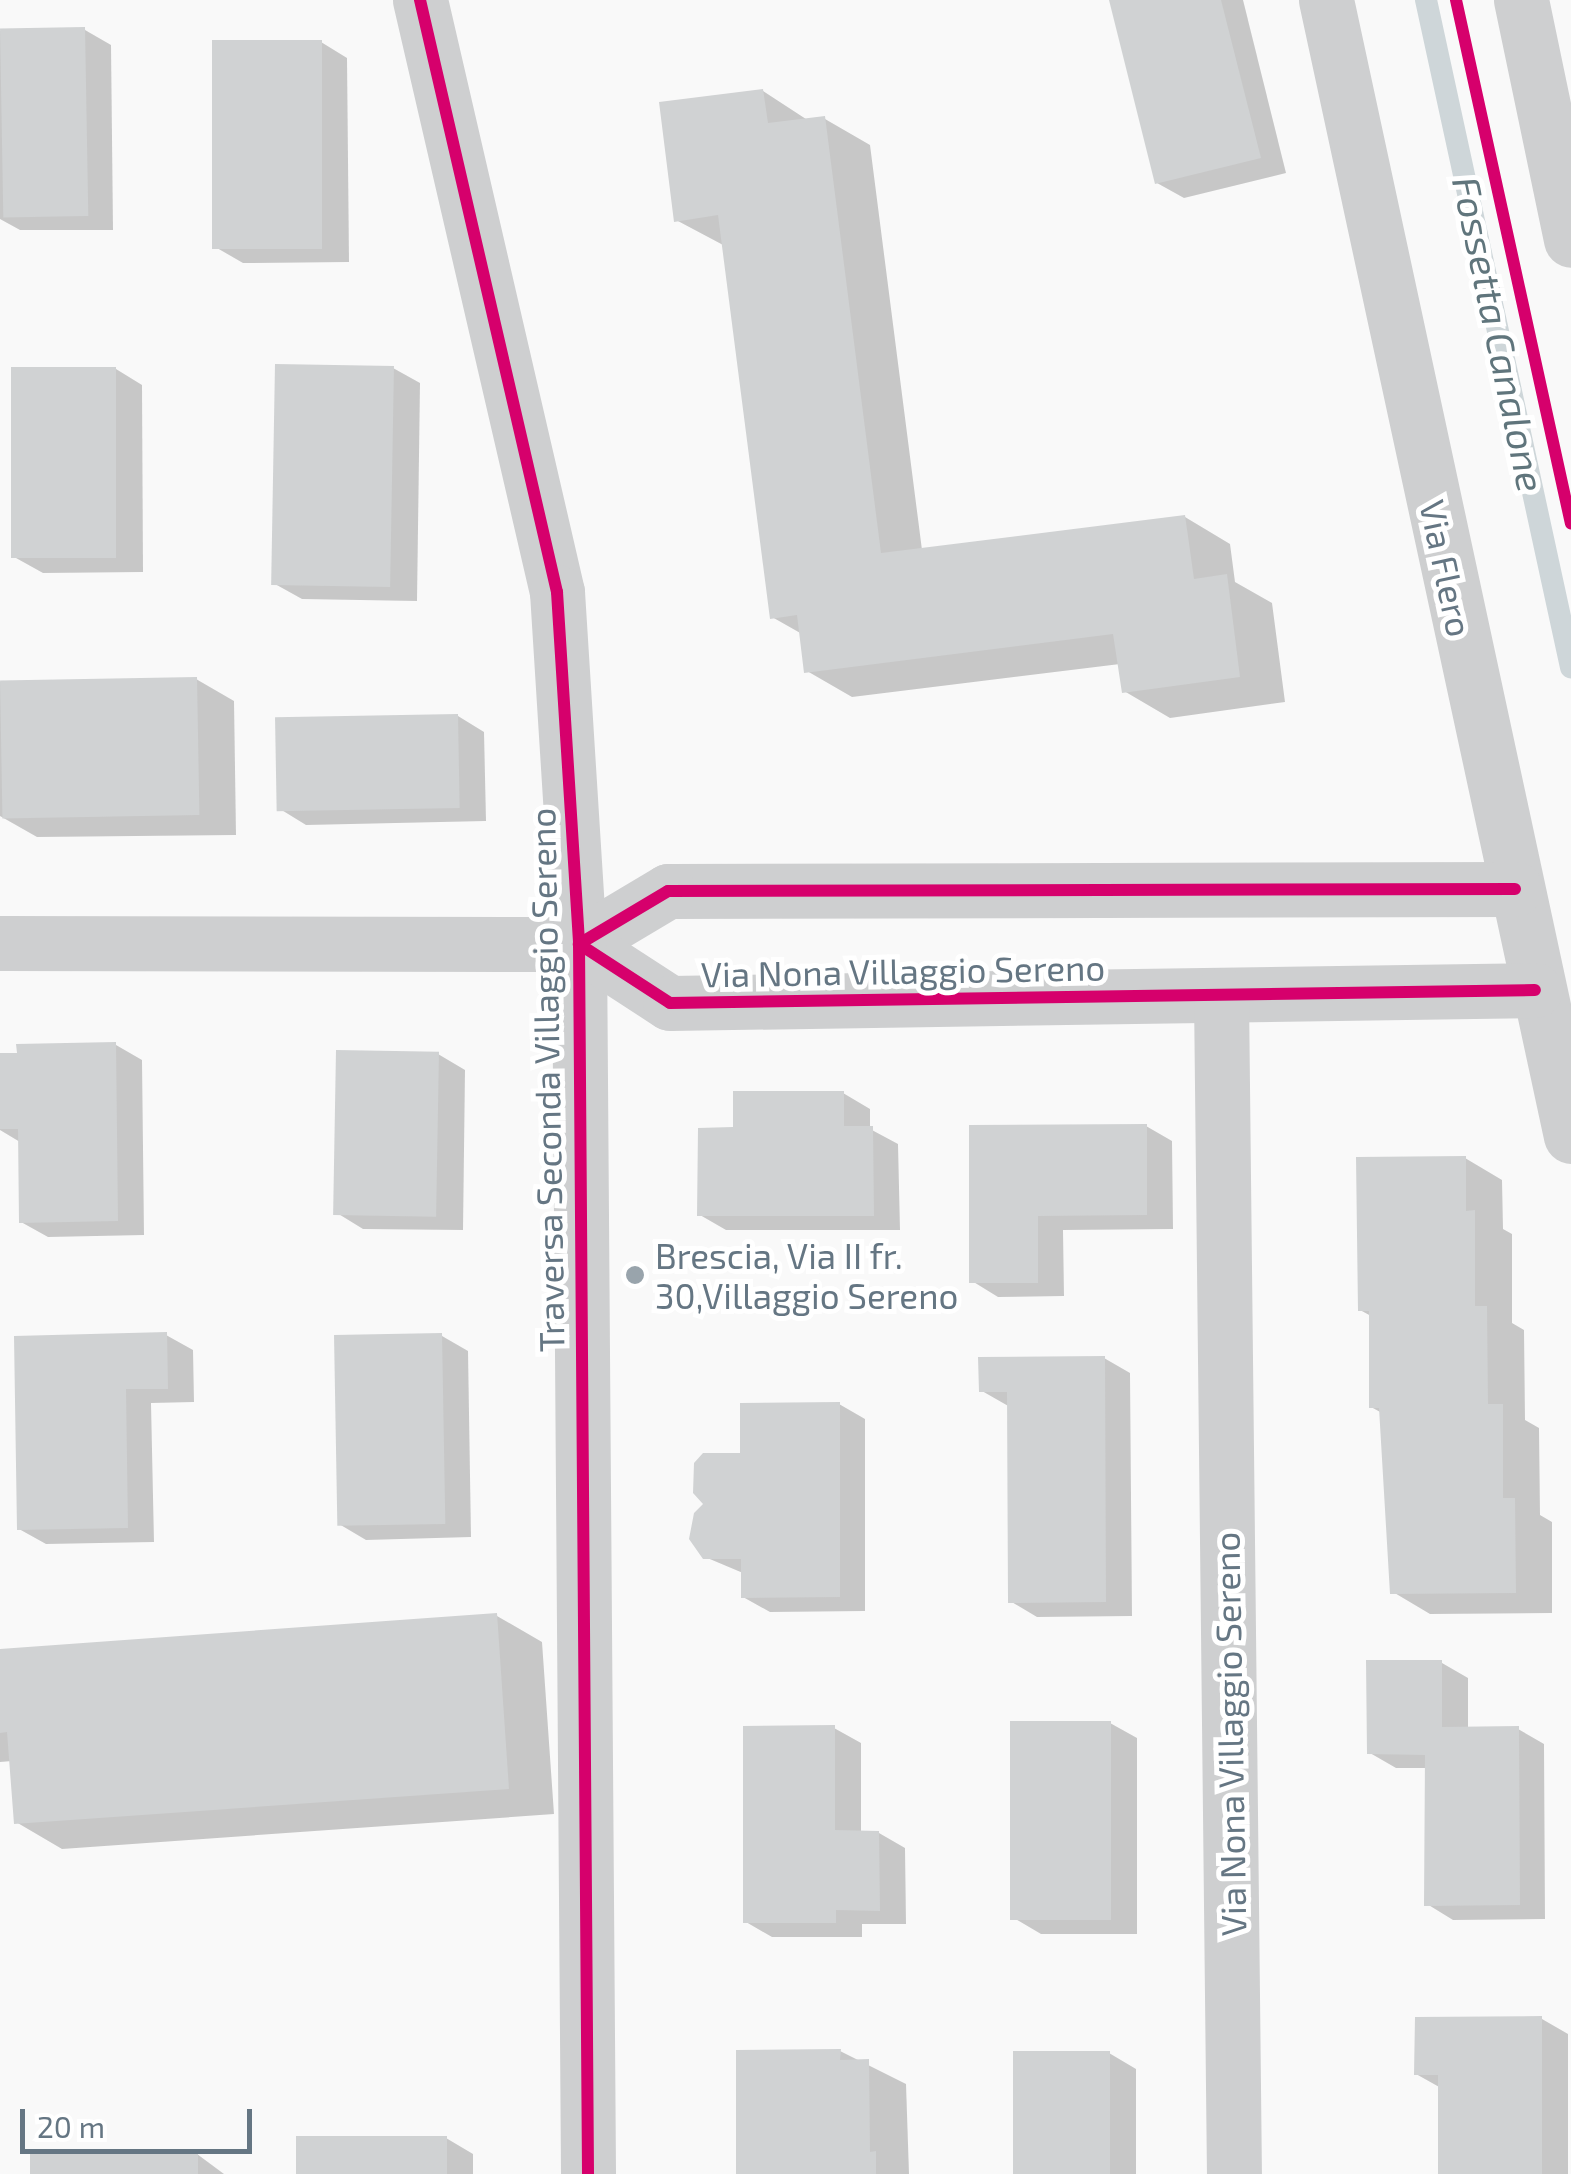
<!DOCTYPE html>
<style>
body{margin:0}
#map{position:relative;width:1571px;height:2174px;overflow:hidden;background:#f9f9f9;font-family:"Exo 2",sans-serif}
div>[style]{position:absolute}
.shadow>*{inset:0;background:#0003}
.stream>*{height:22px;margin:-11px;padding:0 11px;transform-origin:11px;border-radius:11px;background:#ced6d9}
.building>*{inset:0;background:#d0d2d3;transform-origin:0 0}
.minor>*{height:55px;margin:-27.5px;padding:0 27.5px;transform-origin:27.5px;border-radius:27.5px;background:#cecfd0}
.cycleway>*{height:12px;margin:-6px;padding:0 6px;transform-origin:6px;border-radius:6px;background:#d6006c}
.dots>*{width:28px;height:28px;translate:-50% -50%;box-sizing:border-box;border:5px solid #fff;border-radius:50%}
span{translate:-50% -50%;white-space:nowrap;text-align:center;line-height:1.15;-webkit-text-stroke:10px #fff;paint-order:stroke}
.street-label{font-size:35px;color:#657683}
.poi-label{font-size:35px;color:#657683}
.left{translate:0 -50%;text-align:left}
.water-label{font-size:38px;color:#60757c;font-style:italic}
.scale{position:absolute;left:20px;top:2109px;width:232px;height:45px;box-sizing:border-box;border:5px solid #657683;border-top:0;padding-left:12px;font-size:30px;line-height:35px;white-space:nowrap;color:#657683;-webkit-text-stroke:8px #fff;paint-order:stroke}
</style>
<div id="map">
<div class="shadow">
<div style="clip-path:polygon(1112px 0,1243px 0,1286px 173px,1184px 198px,1157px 183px)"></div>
<div style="clip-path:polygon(85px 30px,111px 45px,113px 230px,20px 230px,0 219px,0 31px)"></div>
<div style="clip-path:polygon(321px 42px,347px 58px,349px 262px,243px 263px,217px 248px)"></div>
<div style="clip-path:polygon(763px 91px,809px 121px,825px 119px,870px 145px,922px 550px,1185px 517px,1230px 544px,1235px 582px,1272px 603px,1285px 702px,1170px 718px,1124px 691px,1120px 664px,852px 697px,807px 671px,802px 634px,772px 617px,725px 246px,676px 220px)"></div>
<div style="clip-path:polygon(393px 368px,420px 383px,417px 601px,302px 599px,275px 584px)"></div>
<div style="clip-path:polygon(116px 369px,142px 385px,143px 572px,43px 573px,16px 558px)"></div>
<div style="clip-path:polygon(196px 679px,234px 701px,236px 835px,37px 837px,0 816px,0 682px)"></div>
<div style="clip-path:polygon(458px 716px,484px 732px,486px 821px,306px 825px,280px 809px)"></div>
<div style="clip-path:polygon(116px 1045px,142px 1060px,144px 1235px,48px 1237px,21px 1222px,20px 1142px,0 1130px,0 1056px)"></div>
<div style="clip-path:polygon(438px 1054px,465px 1070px,463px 1230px,363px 1229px,337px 1213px)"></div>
<div style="clip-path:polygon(843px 1093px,870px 1109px,870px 1129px,898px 1144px,900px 1230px,726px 1230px,700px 1215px,736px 1129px)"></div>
<div style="clip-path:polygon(1146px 1126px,1172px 1141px,1173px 1229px,1063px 1230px,1064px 1296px,998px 1297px,972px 1281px,971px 1127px)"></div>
<div style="clip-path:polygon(1465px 1158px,1502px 1180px,1503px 1229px,1512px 1234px,1512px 1323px,1524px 1330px,1525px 1420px,1539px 1428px,1540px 1515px,1552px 1522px,1552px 1613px,1430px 1614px,1393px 1592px,1382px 1413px,1371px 1407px,1371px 1316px,1360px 1310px)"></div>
<div style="clip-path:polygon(166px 1335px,193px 1350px,194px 1402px,151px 1403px,154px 1542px,46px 1544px,19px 1529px)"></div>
<div style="clip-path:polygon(442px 1336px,468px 1351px,471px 1537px,366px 1540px,339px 1524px)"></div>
<div style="clip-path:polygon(1104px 1358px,1130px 1373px,1132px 1616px,1037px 1617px,1010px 1601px,1010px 1407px,982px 1391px)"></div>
<div style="clip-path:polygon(839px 1404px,865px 1419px,865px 1611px,770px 1612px,743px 1597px,743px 1573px,705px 1557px,743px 1455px)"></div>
<div style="clip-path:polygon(497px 1616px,542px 1642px,554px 1814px,62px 1849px,16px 1822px,12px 1761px,0 1762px,0 1651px)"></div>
<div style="clip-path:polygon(1442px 1663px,1468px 1678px,1468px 1729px,1518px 1729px,1544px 1744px,1545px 1919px,1453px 1920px,1427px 1904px,1427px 1768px,1396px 1768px,1370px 1753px)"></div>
<div style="clip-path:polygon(1110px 1723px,1137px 1738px,1137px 1934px,1041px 1934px,1014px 1918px)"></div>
<div style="clip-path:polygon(834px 1728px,861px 1743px,861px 1833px,879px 1833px,905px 1848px,906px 1924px,862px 1924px,862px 1937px,772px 1937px,746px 1922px)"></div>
<div style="clip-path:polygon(1542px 2019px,1568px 2034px,1568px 2174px,1441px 2174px,1441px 2088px,1416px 2074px)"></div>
<div style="clip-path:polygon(840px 2051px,906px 2084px,909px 2174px,739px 2174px)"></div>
<div style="clip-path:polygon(1109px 2053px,1136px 2069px,1136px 2174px,1016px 2174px)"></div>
<div style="clip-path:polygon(446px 2138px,473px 2154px,473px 2174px,299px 2174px)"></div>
<div style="clip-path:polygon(197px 2154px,224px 2174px,32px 2174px)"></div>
</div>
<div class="stream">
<div style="left:1426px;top:0;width:683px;rotate:77.74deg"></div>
</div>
<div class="building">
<div style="clip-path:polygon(1109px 0,1221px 0,1261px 158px,1155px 184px)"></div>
<div style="left:85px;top:27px;width:189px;height:85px;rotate:89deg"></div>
<div style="left:322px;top:40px;width:209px;height:110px;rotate:90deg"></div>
<div style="clip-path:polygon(763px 89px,768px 123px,825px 116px,881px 553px,1185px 515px,1194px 579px,1227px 574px,1240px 677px,1122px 693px,1113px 634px,804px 673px,797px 615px,770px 619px,718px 215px,674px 222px,659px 102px)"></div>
<div style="left:275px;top:364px;width:119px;height:221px;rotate:1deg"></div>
<div style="left:116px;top:367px;width:191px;height:105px;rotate:90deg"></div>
<div style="left:197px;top:677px;width:138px;height:197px;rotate:89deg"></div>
<div style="left:458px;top:714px;width:94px;height:183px;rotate:89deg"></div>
<div style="clip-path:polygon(116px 1042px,118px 1221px,19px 1223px,18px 1129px,0 1129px,0 1053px,17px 1053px,16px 1044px)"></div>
<div style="left:336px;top:1050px;width:103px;height:165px;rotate:1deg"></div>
<div style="clip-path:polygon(733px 1091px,844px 1091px,844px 1126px,873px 1126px,874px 1216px,697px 1216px,698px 1128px,733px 1127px)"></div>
<div style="clip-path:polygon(1147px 1124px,1147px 1215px,1038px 1216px,1038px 1283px,969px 1283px,969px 1125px)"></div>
<div style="clip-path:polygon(1466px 1156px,1466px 1211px,1475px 1210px,1475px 1306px,1487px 1306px,1488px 1404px,1503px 1404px,1503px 1498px,1515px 1498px,1516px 1593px,1390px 1594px,1379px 1408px,1369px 1408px,1369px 1311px,1358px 1311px,1356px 1157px)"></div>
<div style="clip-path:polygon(167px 1332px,168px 1389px,126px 1389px,128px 1528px,17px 1530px,14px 1336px)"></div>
<div style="left:442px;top:1333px;width:191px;height:108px;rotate:89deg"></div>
<div style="clip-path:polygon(1105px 1356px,1106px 1602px,1008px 1603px,1007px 1392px,979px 1392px,978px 1357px)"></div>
<div style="clip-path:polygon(840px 1402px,840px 1597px,741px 1598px,741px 1559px,703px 1559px,689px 1539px,694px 1513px,703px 1504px,693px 1493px,694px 1463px,703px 1453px,740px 1453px,740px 1403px)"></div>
<div style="clip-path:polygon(497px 1613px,509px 1789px,14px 1824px,7px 1732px,0 1733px,0 1649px)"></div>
<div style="clip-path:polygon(1366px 1660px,1442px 1660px,1442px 1727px,1519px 1726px,1520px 1905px,1424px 1906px,1425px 1755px,1367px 1754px)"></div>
<div style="left:1010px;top:1721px;width:101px;height:199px"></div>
<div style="clip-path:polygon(835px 1725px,835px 1830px,879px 1831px,880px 1911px,836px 1910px,836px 1923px,743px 1923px,743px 1726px)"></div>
<div style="clip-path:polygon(1542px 2016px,1542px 2174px,1438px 2174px,1438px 2075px,1414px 2075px,1415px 2017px)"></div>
<div style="clip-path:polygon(841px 2049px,840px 2060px,869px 2059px,870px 2152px,876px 2151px,876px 2174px,736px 2174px,736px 2050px)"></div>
<div style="left:1013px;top:2051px;width:97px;height:123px"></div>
<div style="left:447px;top:2136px;width:38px;height:151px;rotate:90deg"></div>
<div style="left:198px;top:2152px;width:22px;height:168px;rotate:90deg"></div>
</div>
<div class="minor">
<div style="left:420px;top:0;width:608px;rotate:76.97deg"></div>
<div style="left:557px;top:592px;width:353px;rotate:86.4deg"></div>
<div style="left:579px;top:944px;width:1230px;rotate:89.58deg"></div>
<div style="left:1326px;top:0;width:1162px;rotate:77.83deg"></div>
<div style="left:1521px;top:0;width:245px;rotate:78.2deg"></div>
<div style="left:1515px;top:889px;width:847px;rotate:179.86deg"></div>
<div style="left:668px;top:891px;width:104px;rotate:149.2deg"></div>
<div style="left:579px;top:944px;width:108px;rotate:33deg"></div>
<div style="left:670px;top:1003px;width:865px;rotate:-0.86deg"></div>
<div style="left:0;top:943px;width:579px;rotate:0.1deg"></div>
<div style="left:1221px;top:995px;width:1179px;rotate:89.37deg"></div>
</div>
<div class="cycleway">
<div style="left:420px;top:0;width:608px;rotate:76.97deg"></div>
<div style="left:557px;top:592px;width:353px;rotate:86.4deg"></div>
<div style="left:579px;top:944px;width:1230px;rotate:89.58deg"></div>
<div style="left:1456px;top:0;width:536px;rotate:77.62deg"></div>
<div style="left:1515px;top:889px;width:847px;rotate:179.86deg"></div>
<div style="left:668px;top:891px;width:104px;rotate:149.2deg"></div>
<div style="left:579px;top:944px;width:108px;rotate:33deg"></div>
<div style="left:670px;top:1003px;width:865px;rotate:-0.86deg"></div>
</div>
<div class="dots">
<div style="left:635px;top:1275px;background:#99a4ac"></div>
</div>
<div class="street-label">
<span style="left:1447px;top:568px;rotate:78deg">Via Flero</span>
<span style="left:903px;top:970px;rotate:-1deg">Via Nona Villaggio Sereno</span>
<span style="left:546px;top:1080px;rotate:-91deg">Traversa Seconda Villaggio Sereno</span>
<span style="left:1229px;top:1734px;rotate:-91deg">Via Nona Villaggio Sereno</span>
</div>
<div class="poi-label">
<span class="left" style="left:655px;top:1275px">Brescia, Via II fr.<br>30,Villaggio Sereno</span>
</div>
<div class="water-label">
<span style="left:1499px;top:334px;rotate:78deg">Fossetta Canalone</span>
</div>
<div class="scale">20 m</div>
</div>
